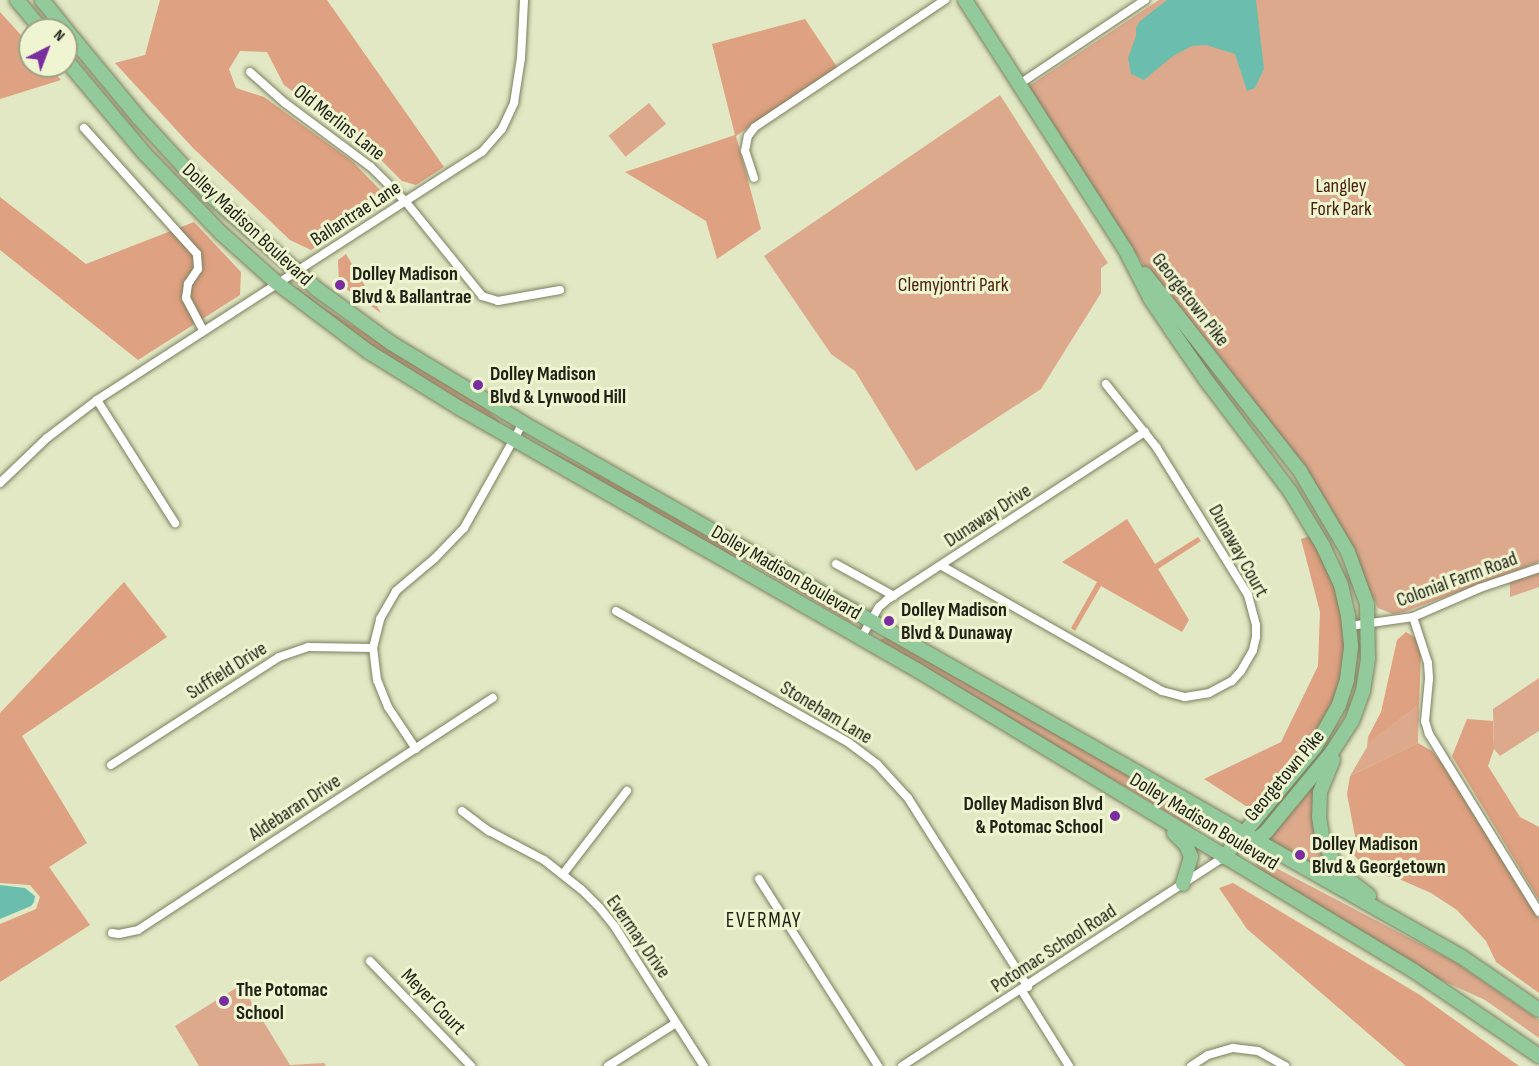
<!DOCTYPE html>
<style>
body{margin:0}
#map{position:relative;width:1539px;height:1066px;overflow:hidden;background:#e2e8c4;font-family:"Sofia Sans Condensed",sans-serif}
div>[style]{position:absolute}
.green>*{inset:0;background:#dda98d;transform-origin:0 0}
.forest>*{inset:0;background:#dea181}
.water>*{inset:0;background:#6bbead}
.roads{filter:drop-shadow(0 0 2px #7b7f5e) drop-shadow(0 0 2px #7b7f5e)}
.street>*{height:8px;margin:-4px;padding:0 4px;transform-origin:4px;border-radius:4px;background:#fff}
.primary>*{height:14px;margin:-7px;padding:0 7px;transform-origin:7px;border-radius:7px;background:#93ca9b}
.dots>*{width:16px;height:16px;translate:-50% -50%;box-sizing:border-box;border:3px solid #f0f5d1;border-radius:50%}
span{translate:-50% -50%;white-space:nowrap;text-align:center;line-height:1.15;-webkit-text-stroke:6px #f0f5d1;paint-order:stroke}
.street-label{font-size:20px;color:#202215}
.park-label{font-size:20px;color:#4a220a}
.poi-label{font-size:20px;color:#202215;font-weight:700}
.left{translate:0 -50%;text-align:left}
.right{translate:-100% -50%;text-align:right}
.neighbourhood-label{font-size:21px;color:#202215;letter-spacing:1.5px}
.north{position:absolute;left:18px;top:18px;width:60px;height:60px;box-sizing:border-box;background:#f0f5d1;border:2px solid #9da186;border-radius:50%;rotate:42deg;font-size:16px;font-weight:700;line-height:24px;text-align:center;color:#202215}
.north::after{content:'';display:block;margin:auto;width:21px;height:27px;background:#792d9f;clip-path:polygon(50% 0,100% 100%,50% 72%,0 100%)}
</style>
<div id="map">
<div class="green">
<div style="clip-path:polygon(1159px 0,1539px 0,1539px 562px,1404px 612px,1393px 614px,1378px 608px,1329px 505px,1306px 470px,1159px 288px,1026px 88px)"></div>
<div style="clip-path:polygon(1000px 95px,1108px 263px,1101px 268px,1101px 293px,1041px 389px,916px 471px,855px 371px,831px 354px,764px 256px)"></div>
<div style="left:649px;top:103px;width:27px;height:52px;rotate:51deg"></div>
<div style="clip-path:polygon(298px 288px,321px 306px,483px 406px,499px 421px,499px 425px,400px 367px,294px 289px)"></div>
<div style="clip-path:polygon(529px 440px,631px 492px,856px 622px,850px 622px,754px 565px,722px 551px,527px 441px)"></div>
<div style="clip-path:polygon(1539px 573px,1539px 587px,1510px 597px,1510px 582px)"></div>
<div style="clip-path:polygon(886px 637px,1188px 810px,1206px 824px,1208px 832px,1188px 825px,1126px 787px,1014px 725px,882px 644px,880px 640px)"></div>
<div style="clip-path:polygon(1539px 678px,1539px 731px,1500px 756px,1494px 749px,1493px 709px)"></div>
<div style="clip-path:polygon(1419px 705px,1418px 743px,1350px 776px,1367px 747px,1368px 737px,1371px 741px)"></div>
<div style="clip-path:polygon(1326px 765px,1317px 842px,1334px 876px,1262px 839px)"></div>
<div style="clip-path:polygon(1257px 858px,1455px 962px,1539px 1020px,1539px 1038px,1485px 1000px,1428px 974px,1264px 876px,1255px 864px)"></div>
<div style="clip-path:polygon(241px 985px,290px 1065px,324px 1063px,326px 1066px,199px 1066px,175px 1026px)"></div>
</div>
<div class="forest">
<div style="clip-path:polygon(160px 0,327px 0,444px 167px,416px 185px,402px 181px,367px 146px,284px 85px,267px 52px,240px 51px,229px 69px,236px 88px,264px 97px,352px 161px,384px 194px,380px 207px,311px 250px,290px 240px,193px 148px,115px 63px,145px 55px)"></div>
<div style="clip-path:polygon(0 12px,30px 45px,30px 66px,49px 66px,61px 80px,0 99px)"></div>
<div style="clip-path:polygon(805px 19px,837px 67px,736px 136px,761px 229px,717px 259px,706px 221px,625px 172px,735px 135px,712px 44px)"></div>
<div style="clip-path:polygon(0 197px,86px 264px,194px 222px,241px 272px,240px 295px,138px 360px,0 250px)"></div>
<div style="clip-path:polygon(346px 254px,381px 313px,339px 284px,338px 260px)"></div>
<div style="clip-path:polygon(1127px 519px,1155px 564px,1198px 537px,1201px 541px,1158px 569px,1189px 620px,1182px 632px,1101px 586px,1075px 631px,1071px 628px,1097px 582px,1062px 562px)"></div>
<div style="clip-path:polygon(1310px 536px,1333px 579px,1344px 615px,1345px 648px,1341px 683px,1329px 713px,1313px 739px,1259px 801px,1249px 808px,1204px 779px,1281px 742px,1318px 666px,1320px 612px,1301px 539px)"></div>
<div style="clip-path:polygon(124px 582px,167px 637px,22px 736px,87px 843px,49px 867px,90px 925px,0 982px,0 924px,36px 909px,40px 897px,30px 885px,0 883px,0 713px)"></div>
<div style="clip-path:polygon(1406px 632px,1417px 639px,1421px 653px,1419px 705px,1370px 742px,1368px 737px,1381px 712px,1397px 640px)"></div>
<div style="clip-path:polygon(1467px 719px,1493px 721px,1494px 749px,1488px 766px,1520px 817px,1539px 827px,1539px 900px,1452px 756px)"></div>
<div style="clip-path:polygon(1418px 743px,1432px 751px,1446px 768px,1539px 918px,1539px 993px,1496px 962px,1486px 941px,1457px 910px,1431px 893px,1399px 879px,1369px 872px,1353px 854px,1355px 836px,1347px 794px,1350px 776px)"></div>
<div style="clip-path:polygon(1233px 883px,1420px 995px,1519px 1066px,1406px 1066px,1247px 929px,1219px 888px)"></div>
</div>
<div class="water">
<div style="clip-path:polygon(1167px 0,1256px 0,1264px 69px,1255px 88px,1247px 91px,1235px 54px,1206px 45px,1192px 46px,1173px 56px,1144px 80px,1131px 74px,1128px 58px,1136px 36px,1136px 28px,1140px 21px)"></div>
<div style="clip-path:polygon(0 885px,25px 888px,35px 896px,34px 902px,31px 906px,0 919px)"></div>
</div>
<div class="roads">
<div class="street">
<div style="left:250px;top:72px;width:47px;rotate:41.5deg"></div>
<div style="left:285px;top:103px;width:107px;rotate:36.7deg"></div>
<div style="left:371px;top:167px;width:49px;rotate:45deg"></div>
<div style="left:406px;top:202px;width:121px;rotate:51deg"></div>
<div style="left:482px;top:296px;width:17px;rotate:17deg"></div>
<div style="left:498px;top:301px;width:63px;rotate:-10.1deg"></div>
<div style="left:1018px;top:85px;width:153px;rotate:-33.8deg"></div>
<div style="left:84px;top:128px;width:169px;rotate:48.1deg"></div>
<div style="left:197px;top:254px;width:15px;rotate:86deg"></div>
<div style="left:198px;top:269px;width:18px;rotate:124deg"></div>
<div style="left:188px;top:284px;width:14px;rotate:98deg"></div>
<div style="left:186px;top:298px;width:36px;rotate:62deg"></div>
<div style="left:754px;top:178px;width:28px;rotate:-108deg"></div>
<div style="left:745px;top:151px;width:15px;rotate:-79deg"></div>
<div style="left:748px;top:136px;width:11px;rotate:-52deg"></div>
<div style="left:755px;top:127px;width:229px;rotate:-33.8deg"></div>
<div style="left:97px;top:400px;width:146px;rotate:57.6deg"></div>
<div style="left:0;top:483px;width:65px;rotate:-43.8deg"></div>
<div style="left:47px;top:438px;width:63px;rotate:-37.2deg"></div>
<div style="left:97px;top:400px;width:458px;rotate:-32.8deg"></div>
<div style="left:482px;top:152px;width:30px;rotate:-49deg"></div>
<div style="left:502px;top:129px;width:29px;rotate:-65deg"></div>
<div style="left:514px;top:103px;width:46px;rotate:-81.2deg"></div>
<div style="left:521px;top:58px;width:58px;rotate:-87deg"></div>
<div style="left:836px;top:564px;width:66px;rotate:28.9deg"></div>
<div style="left:942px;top:566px;width:253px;rotate:29.6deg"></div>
<div style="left:1162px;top:691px;width:24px;rotate:15deg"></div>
<div style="left:1185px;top:697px;width:24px;rotate:-9deg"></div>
<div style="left:1209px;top:693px;width:26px;rotate:-28deg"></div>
<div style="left:1232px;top:681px;width:13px;rotate:-48deg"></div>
<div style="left:1241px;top:671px;width:24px;rotate:-60deg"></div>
<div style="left:1253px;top:650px;width:13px;rotate:-77deg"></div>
<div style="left:1256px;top:637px;width:12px;rotate:-90deg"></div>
<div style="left:1256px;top:625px;width:31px;rotate:-105deg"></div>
<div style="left:1248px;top:595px;width:173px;rotate:-121.8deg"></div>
<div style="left:1157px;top:448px;width:82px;rotate:-128.6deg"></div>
<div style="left:616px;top:611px;width:268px;rotate:29.5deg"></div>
<div style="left:849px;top:743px;width:35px;rotate:37deg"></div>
<div style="left:877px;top:764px;width:46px;rotate:47.6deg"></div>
<div style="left:908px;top:798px;width:224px;rotate:57.6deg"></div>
<div style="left:1413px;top:617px;width:48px;rotate:71.9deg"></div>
<div style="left:1428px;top:663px;width:16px;rotate:86deg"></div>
<div style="left:1429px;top:679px;width:42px;rotate:95.4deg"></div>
<div style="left:1425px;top:721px;width:14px;rotate:73deg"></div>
<div style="left:1429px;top:734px;width:209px;rotate:58.3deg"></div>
<div style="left:1350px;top:626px;width:64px;rotate:-8.1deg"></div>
<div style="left:1413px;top:617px;width:73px;rotate:-23.4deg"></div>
<div style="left:1480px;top:588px;width:62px;rotate:-18.7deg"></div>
<div style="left:861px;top:638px;width:36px;rotate:-60deg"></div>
<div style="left:879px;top:607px;width:11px;rotate:-41deg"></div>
<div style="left:887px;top:600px;width:308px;rotate:-33.1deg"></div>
<div style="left:416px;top:749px;width:50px;rotate:-123.7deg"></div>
<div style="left:388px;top:707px;width:29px;rotate:-112deg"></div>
<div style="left:377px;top:680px;width:32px;rotate:-97deg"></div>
<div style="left:373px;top:648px;width:30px;rotate:-76deg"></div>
<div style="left:380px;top:619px;width:32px;rotate:-60deg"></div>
<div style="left:396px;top:591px;width:51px;rotate:-40.2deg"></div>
<div style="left:435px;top:558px;width:42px;rotate:-46deg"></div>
<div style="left:464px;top:528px;width:120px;rotate:-60.7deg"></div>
<div style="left:111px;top:765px;width:200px;rotate:-32.7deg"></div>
<div style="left:279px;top:657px;width:31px;rotate:-19deg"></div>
<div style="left:308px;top:647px;width:65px;rotate:0.9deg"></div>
<div style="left:462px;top:811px;width:34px;rotate:37deg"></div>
<div style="left:489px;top:831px;width:62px;rotate:27.8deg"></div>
<div style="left:544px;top:860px;width:48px;rotate:38.3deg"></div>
<div style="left:582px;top:890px;width:24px;rotate:45deg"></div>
<div style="left:599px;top:907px;width:26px;rotate:51deg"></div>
<div style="left:615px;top:927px;width:165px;rotate:57.4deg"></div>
<div style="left:563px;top:874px;width:105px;rotate:-52.4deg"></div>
<div style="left:759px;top:879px;width:222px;rotate:57.5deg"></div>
<div style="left:112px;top:933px;width:7px;rotate:8deg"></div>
<div style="left:119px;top:934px;width:19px;rotate:-12deg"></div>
<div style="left:138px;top:930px;width:424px;rotate:-33.2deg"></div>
<div style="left:370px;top:961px;width:146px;rotate:46.1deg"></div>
<div style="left:1022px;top:991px;width:89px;rotate:57.9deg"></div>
<div style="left:608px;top:1066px;width:80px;rotate:-32.3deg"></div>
<div style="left:902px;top:1066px;width:384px;rotate:-33deg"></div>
<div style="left:1191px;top:1066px;width:20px;rotate:-33deg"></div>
<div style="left:1208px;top:1055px;width:26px;rotate:-16deg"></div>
<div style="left:1233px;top:1048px;width:25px;rotate:7deg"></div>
<div style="left:1258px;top:1051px;width:31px;rotate:29deg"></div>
</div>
<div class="primary">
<div style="left:17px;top:0;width:39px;rotate:50deg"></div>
<div style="left:42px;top:0;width:38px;rotate:51deg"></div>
<div style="left:965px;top:0;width:298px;rotate:57.3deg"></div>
<div style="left:1126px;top:251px;width:53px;rotate:62.9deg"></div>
<div style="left:1150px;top:298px;width:36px;rotate:56deg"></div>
<div style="left:1170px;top:328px;width:63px;rotate:55.3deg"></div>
<div style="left:1206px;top:380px;width:139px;rotate:52.9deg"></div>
<div style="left:1290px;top:491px;width:64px;rotate:59deg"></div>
<div style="left:1323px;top:546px;width:43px;rotate:65.2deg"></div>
<div style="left:1341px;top:585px;width:32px;rotate:77deg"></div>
<div style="left:1348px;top:616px;width:31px;rotate:84deg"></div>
<div style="left:1351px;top:647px;width:33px;rotate:97deg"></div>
<div style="left:1347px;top:680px;width:26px;rotate:108deg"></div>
<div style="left:1339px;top:705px;width:48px;rotate:119.7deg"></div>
<div style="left:1315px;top:747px;width:143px;rotate:129.6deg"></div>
<div style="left:66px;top:30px;width:114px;rotate:50.3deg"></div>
<div style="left:139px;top:118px;width:103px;rotate:47.4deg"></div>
<div style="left:209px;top:194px;width:145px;rotate:41.4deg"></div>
<div style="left:318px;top:290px;width:90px;rotate:36deg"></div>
<div style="left:391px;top:343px;width:154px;rotate:31.2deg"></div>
<div style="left:523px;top:423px;width:1080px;rotate:29.63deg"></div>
<div style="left:1462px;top:957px;width:93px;rotate:34.5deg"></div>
<div style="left:66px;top:60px;width:123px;rotate:50deg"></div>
<div style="left:145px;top:154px;width:110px;rotate:46.1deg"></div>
<div style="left:221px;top:233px;width:75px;rotate:41.8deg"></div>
<div style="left:277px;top:283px;width:115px;rotate:36.9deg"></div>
<div style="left:369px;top:352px;width:108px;rotate:31.8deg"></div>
<div style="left:461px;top:409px;width:525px;rotate:29.79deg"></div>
<div style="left:917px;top:670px;width:581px;rotate:31.2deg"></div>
<div style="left:1414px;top:971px;width:151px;rotate:34.2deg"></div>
<div style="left:1145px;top:274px;width:251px;rotate:51.8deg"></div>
<div style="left:1300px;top:471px;width:94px;rotate:59.3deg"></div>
<div style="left:1348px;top:552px;width:55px;rotate:69.9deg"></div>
<div style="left:1367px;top:604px;width:55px;rotate:89deg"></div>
<div style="left:1368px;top:659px;width:32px;rotate:99deg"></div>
<div style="left:1363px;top:691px;width:32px;rotate:110deg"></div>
<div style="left:1352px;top:721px;width:37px;rotate:123deg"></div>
<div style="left:1332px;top:752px;width:104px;rotate:129.5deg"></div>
<div style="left:1266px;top:832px;width:21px;rotate:143deg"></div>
<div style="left:1333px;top:760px;width:35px;rotate:112deg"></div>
<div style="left:1320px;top:792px;width:25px;rotate:92deg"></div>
<div style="left:1319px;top:817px;width:24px;rotate:81deg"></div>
<div style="left:1323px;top:841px;width:36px;rotate:62deg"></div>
<div style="left:1340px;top:873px;width:37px;rotate:38deg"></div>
<div style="left:1174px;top:833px;width:17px;rotate:45deg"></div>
<div style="left:1186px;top:845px;width:13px;rotate:67deg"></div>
<div style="left:1191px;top:857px;width:28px;rotate:107deg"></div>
</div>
</div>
<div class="dots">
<div style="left:340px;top:285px;background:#792d9f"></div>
<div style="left:478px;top:385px;background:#792d9f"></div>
<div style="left:889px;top:621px;background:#792d9f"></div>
<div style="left:1115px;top:816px;background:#792d9f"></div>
<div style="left:1300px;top:855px;background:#792d9f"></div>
<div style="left:224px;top:1001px;background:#792d9f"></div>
</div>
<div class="street-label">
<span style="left:339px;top:123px;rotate:38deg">Old Merlins Lane</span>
<span style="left:356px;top:214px;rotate:-33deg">Ballantrae Lane</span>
<span style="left:247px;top:225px;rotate:43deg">Dolley Madison Boulevard</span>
<span style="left:1190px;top:300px;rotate:52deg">Georgetown Pike</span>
<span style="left:988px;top:516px;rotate:-33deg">Dunaway Drive</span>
<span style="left:1238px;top:551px;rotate:61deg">Dunaway Court</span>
<span style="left:786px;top:573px;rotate:30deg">Dolley Madison Boulevard</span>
<span style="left:1457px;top:580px;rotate:-20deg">Colonial Farm Road</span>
<span style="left:227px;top:671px;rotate:-32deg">Suffield Drive</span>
<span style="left:826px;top:713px;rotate:31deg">Stoneham Lane</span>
<span style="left:1285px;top:776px;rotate:-50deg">Georgetown Pike</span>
<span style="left:295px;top:808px;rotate:-33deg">Aldebaran Drive</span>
<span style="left:1204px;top:822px;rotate:31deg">Dolley Madison Boulevard</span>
<span style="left:638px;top:937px;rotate:55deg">Evermay Drive</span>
<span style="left:1054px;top:949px;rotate:-33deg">Potomac School Road</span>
<span style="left:433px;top:1002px;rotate:46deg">Meyer Court</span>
</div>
<div class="park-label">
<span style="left:1341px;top:198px">Langley<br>Fork Park</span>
<span style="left:953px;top:285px">Clemyjontri Park</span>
</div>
<div class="poi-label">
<span class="left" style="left:352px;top:286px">Dolley Madison<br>Blvd &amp; Ballantrae</span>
<span class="left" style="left:490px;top:386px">Dolley Madison<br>Blvd &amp; Lynwood Hill</span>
<span class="left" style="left:901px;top:622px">Dolley Madison<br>Blvd &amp; Dunaway</span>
<span class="right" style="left:1103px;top:816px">Dolley Madison Blvd<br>&amp; Potomac School</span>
<span class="left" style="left:1312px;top:856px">Dolley Madison<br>Blvd &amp; Georgetown</span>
<span class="left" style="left:236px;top:1002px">The Potomac<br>School</span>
</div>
<div class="neighbourhood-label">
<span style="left:764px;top:921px">EVERMAY</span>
</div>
<div class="north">N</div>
</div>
